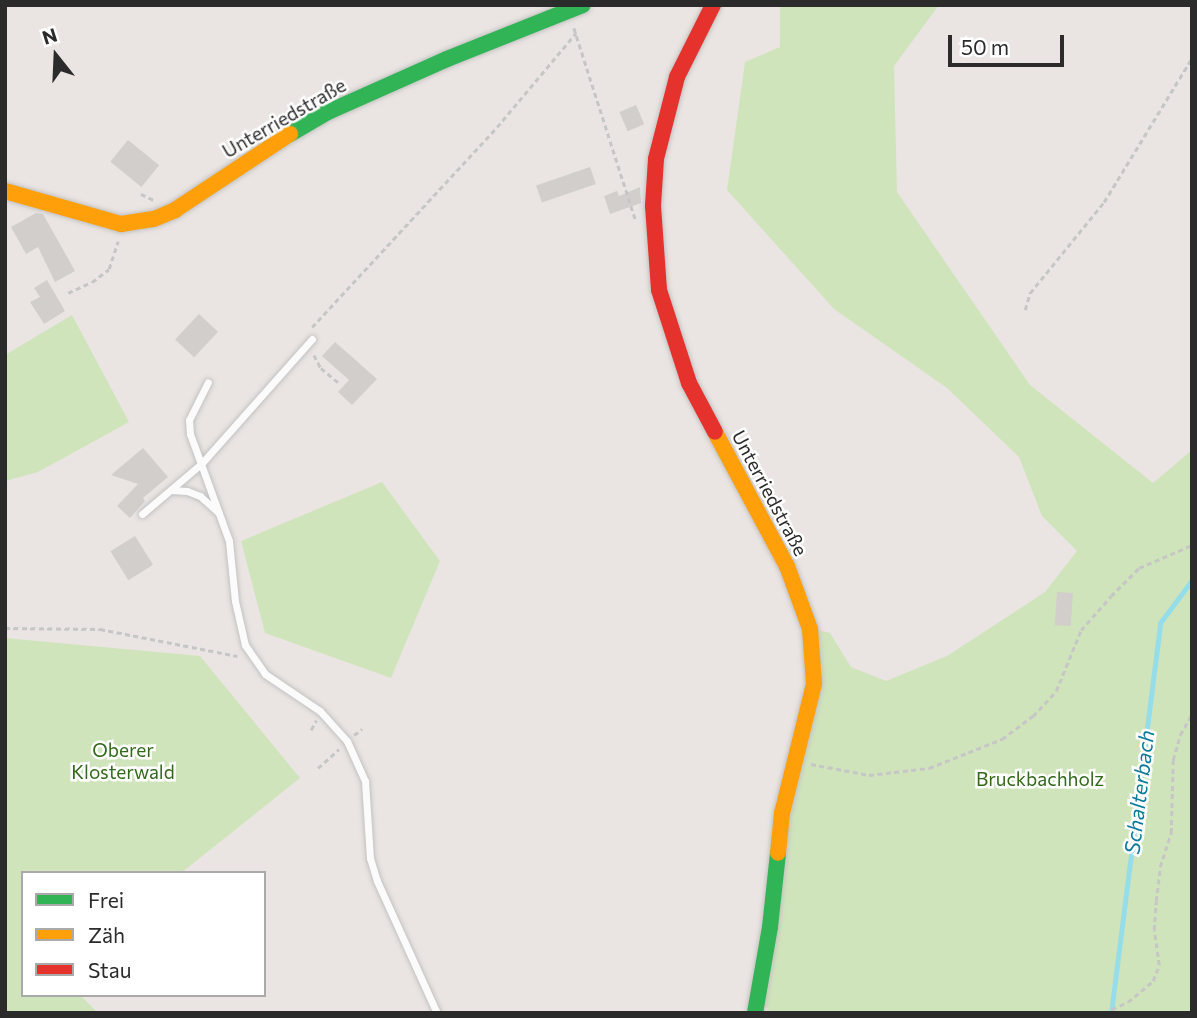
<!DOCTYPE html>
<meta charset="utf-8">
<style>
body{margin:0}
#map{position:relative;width:1197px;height:1018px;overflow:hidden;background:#eae5e2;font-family:Commissioner,sans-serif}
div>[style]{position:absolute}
.green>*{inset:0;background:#d0e4bb}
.stream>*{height:4.5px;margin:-2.25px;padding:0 2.25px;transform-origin:2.25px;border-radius:2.25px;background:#96ddea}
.building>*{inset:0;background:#d1cecb;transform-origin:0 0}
.path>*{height:2.5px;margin-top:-1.25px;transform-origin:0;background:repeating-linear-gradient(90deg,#c6c6c6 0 5px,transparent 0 8.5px)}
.roads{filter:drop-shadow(0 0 2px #c3c2c2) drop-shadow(0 0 2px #c3c2c2)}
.lane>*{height:7px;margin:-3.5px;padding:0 3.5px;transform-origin:3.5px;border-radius:3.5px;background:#fcfbfb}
.fast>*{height:16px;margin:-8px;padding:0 8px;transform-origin:8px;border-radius:8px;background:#30b455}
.slow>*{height:16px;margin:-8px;padding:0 8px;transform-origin:8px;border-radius:8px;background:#ff9f0a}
.jam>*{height:16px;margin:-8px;padding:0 8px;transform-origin:8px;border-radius:8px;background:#e5322d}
span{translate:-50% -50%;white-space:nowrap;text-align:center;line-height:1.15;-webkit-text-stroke:5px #fff;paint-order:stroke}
.street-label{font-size:19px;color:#2b2b2b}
.park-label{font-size:19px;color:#33691b}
.water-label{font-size:21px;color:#0e7a9c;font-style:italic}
.frame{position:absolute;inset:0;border:7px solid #2b2b2b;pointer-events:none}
.legend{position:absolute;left:21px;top:871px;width:245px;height:126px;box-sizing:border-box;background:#fff;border:2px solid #aaa;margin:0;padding:9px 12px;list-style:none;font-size:21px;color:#2b2b2b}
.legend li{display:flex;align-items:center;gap:14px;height:35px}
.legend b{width:35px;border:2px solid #aaa}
.north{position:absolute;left:21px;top:21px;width:70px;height:70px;-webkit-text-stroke:5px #fff;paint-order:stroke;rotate:342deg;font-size:19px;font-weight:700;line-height:28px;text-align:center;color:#2b2b2b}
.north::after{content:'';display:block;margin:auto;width:24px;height:32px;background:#2b2b2b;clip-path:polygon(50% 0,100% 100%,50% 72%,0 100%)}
.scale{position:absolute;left:948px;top:35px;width:116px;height:32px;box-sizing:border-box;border:4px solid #2b2b2b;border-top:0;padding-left:9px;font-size:21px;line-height:24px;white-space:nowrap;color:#2b2b2b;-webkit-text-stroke:5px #fff;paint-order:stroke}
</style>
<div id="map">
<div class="green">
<div style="clip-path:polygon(780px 5px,939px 5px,894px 66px,897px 192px,1030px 385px,1153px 483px,1192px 450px,1192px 1013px,766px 1013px,768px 1008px,762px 1006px,815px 629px,830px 633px,851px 667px,886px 681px,947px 656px,1045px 592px,1077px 551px,1042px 516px,1019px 457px,947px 388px,834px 309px,727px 190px,745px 62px,780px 47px)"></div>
<div style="clip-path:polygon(72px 315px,129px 422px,38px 472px,5px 481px,5px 355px)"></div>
<div style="clip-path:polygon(382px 482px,440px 561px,391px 678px,265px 633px,241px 541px)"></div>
<div style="clip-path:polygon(5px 638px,200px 656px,300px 778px,181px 873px,23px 873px,23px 995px,80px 995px,98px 1013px,5px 1013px)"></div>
</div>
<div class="stream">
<div style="left:1111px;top:1013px;width:393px;rotate:-82.8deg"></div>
<div style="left:1160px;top:623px;width:54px;rotate:-53.3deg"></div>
</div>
<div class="building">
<div style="left:636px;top:105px;width:21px;height:18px;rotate:67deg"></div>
<div style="left:128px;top:140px;width:40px;height:28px;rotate:39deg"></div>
<div style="left:590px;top:167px;width:18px;height:57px;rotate:71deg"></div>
<div style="clip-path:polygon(640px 187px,641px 203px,610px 214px,604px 196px,617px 191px,619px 196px)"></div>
<div style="clip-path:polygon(36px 213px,43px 214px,75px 271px,55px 282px,38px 247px,26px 254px,11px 227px)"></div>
<div style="clip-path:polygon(47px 280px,65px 311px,44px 324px,30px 302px,40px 297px,34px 288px)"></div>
<div style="left:199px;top:314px;width:26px;height:35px;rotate:43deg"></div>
<div style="clip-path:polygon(335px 342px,377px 379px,352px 405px,338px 392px,349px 380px,322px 356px)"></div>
<div style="clip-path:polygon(143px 448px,168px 477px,143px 498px,145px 501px,130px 518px,117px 506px,138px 484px,111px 475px)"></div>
<div style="left:135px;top:536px;width:34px;height:29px;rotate:58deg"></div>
<div style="left:1057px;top:592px;width:16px;height:33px;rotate:4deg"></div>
</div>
<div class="path">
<div style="left:574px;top:28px;width:203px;rotate:72.2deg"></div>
<div style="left:141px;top:194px;width:14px;rotate:25deg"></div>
<div style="left:68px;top:293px;width:26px;rotate:-25deg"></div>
<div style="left:92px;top:282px;width:21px;rotate:-37deg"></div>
<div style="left:109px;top:269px;width:29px;rotate:-72deg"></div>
<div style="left:1025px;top:310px;width:18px;rotate:-74deg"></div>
<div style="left:1030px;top:293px;width:117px;rotate:-50.9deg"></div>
<div style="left:1104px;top:202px;width:169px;rotate:-58.6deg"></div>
<div style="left:312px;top:327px;width:272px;rotate:-47.2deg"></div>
<div style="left:497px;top:127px;width:123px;rotate:-50deg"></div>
<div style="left:314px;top:355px;width:15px;rotate:62deg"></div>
<div style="left:321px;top:368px;width:23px;rotate:40deg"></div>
<div style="left:5px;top:628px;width:95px;rotate:0.6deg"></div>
<div style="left:100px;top:629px;width:140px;rotate:11.1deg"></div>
<div style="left:311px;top:730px;width:11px;rotate:-63deg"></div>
<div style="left:354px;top:735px;width:10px;rotate:-37deg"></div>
<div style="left:811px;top:764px;width:59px;rotate:10.7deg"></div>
<div style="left:869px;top:775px;width:60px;rotate:-6.7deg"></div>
<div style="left:929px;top:768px;width:79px;rotate:-21.7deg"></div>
<div style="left:1002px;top:739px;width:39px;rotate:-37deg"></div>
<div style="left:1033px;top:716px;width:34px;rotate:-47deg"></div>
<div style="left:1056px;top:691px;width:66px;rotate:-67.7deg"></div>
<div style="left:1081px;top:630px;width:45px;rotate:-48.6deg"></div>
<div style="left:1111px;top:596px;width:40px;rotate:-45deg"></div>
<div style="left:1139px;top:568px;width:58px;rotate:-23.5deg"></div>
<div style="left:318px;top:768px;width:28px;rotate:-42deg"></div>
<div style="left:1104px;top:1013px;width:26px;rotate:-25deg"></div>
<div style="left:1128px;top:1002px;width:33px;rotate:-40deg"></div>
<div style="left:1153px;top:981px;width:17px;rotate:-69deg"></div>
<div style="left:1159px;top:965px;width:35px;rotate:-98deg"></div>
<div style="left:1154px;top:930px;width:29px;rotate:-86deg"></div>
<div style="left:1156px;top:901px;width:34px;rotate:-83deg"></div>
<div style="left:1160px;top:867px;width:36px;rotate:-72deg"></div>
<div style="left:1171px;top:833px;width:73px;rotate:-88.4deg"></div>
<div style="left:1173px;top:760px;width:26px;rotate:-74deg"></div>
<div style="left:1180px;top:735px;width:24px;rotate:-60deg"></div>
</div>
<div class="roads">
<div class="lane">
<div style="left:312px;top:339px;width:167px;rotate:131.6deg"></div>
<div style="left:201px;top:464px;width:82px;rotate:70deg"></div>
<div style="left:229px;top:541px;width:60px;rotate:84.3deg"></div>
<div style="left:235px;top:601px;width:45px;rotate:77.2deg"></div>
<div style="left:245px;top:645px;width:35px;rotate:55deg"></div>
<div style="left:265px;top:674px;width:66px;rotate:33.9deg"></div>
<div style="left:320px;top:711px;width:40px;rotate:48deg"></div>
<div style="left:347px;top:741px;width:44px;rotate:65.8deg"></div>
<div style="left:365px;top:781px;width:77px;rotate:86.3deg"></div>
<div style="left:370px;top:858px;width:24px;rotate:73deg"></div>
<div style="left:377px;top:881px;width:145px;rotate:65.6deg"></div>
<div style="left:171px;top:490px;width:16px;rotate:4deg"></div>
<div style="left:187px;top:491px;width:14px;rotate:21deg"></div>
<div style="left:200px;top:496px;width:25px;rotate:42deg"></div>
<div style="left:142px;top:514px;width:77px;rotate:-40.3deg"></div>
<div style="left:201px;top:464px;width:32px;rotate:-110deg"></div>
<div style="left:190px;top:434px;width:14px;rotate:-94deg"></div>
<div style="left:189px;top:420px;width:42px;rotate:-63.4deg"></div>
</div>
<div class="fast">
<div style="left:290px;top:134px;width:44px;rotate:-30.1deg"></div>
<div style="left:328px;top:112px;width:130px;rotate:-24deg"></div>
<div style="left:447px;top:59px;width:146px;rotate:-21.7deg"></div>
<div style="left:755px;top:1013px;width:87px;rotate:-80.1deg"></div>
<div style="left:770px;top:927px;width:74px;rotate:-83.8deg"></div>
</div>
<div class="slow">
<div style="left:5px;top:191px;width:121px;rotate:15.9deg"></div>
<div style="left:121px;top:224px;width:33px;rotate:-9deg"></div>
<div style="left:154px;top:219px;width:23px;rotate:-23deg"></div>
<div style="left:175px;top:210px;width:138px;rotate:-33.5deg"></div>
<div style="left:715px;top:432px;width:152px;rotate:61.8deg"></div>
<div style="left:787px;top:566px;width:67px;rotate:69.9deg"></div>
<div style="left:810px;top:629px;width:55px;rotate:85.8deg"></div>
<div style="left:814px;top:684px;width:133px;rotate:103.9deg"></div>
<div style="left:782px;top:813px;width:40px;rotate:95.7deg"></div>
</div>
<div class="jam">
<div style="left:713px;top:5px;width:80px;rotate:116.6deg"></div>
<div style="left:677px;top:77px;width:85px;rotate:104.4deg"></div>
<div style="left:656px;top:159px;width:47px;rotate:93.7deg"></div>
<div style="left:653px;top:206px;width:84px;rotate:85.9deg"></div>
<div style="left:659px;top:290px;width:98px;rotate:72.1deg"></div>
<div style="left:689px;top:383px;width:55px;rotate:62deg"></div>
</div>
</div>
<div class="street-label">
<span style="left:284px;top:118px;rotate:-30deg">Unterriedstraße</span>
<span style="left:770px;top:493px;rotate:62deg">Unterriedstraße</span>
</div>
<div class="park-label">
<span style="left:123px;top:761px">Oberer<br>Klosterwald</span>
<span style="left:1040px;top:779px">Bruckbachholz</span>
</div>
<div class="water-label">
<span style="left:1139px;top:792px;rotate:-83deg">Schalterbach</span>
</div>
<div class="frame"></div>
<ul class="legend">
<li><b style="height:9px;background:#30b455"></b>Frei</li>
<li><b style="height:9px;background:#ff9f0a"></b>Zäh</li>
<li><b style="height:9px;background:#e5322d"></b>Stau</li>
</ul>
<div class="north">N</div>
<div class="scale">50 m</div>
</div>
